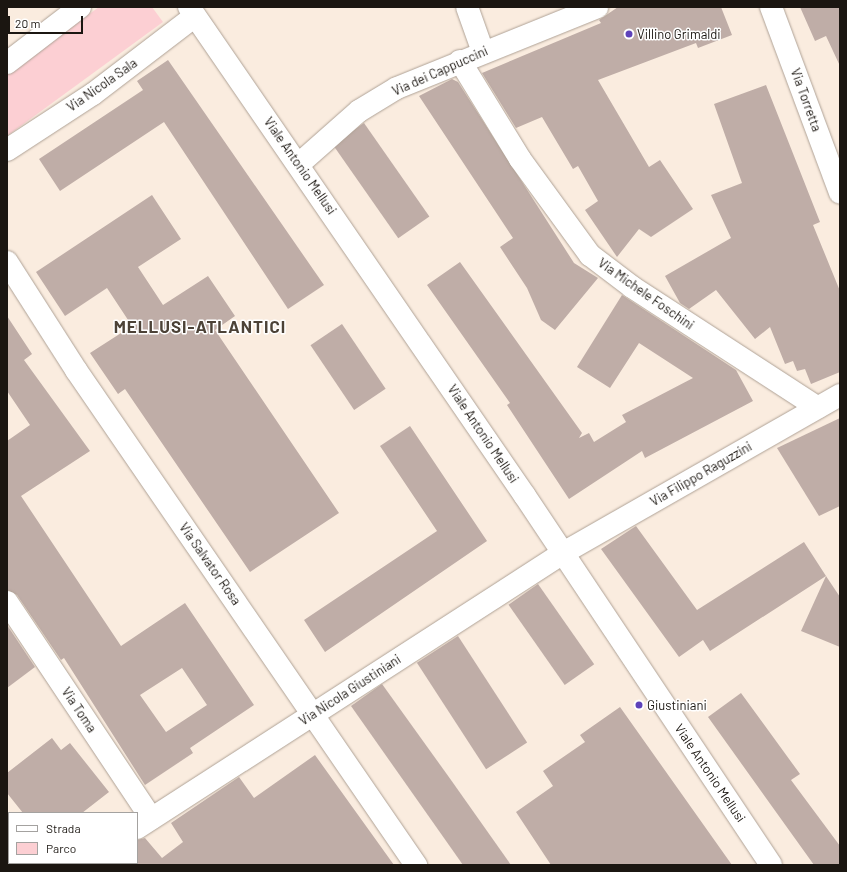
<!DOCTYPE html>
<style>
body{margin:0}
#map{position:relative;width:847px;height:872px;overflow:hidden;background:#faecdf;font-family:Barlow,sans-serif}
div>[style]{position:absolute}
.green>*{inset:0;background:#fccfd3}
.building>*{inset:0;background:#bfada7;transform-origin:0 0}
.roads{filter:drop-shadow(0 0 1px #afa296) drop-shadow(0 0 1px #afa296)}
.minor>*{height:22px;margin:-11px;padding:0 11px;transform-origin:11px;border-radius:11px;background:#fff}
.dots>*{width:11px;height:11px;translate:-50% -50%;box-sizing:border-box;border:2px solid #fff;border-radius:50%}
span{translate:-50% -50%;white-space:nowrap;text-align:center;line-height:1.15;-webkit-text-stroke:3px #fff;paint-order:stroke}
.poi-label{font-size:13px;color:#1b1611}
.left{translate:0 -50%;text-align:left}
.street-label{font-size:13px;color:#1b1611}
.district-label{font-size:17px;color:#4c4237;font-weight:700;letter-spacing:1px}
.frame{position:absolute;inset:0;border:8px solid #1b1611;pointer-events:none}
.legend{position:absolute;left:8px;top:812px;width:130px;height:52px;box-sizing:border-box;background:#fff;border:1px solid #a4a2a0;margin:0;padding:5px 7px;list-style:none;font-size:12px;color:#1b1611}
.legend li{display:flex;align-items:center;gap:8px;height:20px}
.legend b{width:20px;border:1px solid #a4a2a0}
.scale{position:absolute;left:8px;top:16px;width:75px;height:18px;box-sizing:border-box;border:2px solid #1b1611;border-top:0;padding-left:5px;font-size:12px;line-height:14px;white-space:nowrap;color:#1b1611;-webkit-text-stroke:3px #fff;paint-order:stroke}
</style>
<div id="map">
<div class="green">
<div style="clip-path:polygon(99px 7px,152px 7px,163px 22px,7px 136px,7px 74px)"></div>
</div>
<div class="building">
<div style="clip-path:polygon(618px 7px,721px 7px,732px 35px,698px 48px,696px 43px,598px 80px,649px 167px,660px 160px,693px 209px,651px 237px,639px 229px,617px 257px,585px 210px,598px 201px,578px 166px,573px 169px,542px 117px,516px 128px,482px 73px,601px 23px,599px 20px)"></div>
<div style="clip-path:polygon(800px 7px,840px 7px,840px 66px,826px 36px,815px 41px)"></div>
<div style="clip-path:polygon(168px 60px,324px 285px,288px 309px,164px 122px,60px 191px,39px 159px,143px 90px,137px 81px)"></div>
<div style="clip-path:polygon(452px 79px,458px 82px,574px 263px,598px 278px,555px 330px,541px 320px,527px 288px,500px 247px,513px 238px,419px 96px)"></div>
<div style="clip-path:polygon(766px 85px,820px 222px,813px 225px,840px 291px,840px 372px,811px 384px,805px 369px,797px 371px,793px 361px,785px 364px,770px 327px,755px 339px,716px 290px,689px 309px,680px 303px,665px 276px,731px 238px,711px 195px,742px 183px,714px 104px)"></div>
<div style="left:364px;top:123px;width:114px;height:38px;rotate:55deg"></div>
<div style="clip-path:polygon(152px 195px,181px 239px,138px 267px,163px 305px,208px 276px,235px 316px,215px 330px,339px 513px,250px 572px,125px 389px,118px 394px,90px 353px,132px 326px,107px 288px,65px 316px,36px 272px)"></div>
<div style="clip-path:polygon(460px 262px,582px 433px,579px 438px,589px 433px,594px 442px,626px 422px,622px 415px,693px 378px,639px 343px,610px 388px,577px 367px,622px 295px,736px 370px,753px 401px,645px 458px,642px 451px,569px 499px,507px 405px,510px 403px,427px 285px)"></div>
<div style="clip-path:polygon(evenodd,7px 316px,32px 354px,24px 360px,90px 451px,21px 496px,121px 646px,185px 603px,254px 705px,190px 748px,193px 753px,145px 785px,64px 658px,61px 660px,17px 595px,7px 590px,7px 441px,30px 425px,7px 391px,7px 316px,182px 668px,207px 705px,166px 732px,140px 695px,182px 668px)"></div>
<div style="left:342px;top:324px;width:78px;height:38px;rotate:56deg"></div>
<div style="clip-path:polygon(840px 418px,840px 506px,819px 516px,777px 448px)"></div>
<div style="clip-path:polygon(410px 426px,487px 541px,325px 652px,304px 620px,437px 531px,380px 446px)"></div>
<div style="clip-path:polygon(636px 526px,697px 610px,804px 542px,826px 576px,710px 651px,703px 640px,679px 657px,601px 549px)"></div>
<div style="clip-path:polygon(826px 576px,840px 597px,840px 647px,801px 631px)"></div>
<div style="left:538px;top:584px;width:98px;height:36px;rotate:55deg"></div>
<div style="clip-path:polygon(7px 625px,35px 667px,7px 688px)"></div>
<div style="left:458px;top:636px;width:127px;height:49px;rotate:57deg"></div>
<div style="clip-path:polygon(382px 684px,451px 780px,511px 865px,463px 865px,351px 706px)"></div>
<div style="clip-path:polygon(741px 693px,800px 774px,791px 780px,840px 846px,840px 865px,814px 865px,708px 717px)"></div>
<div style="clip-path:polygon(620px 707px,732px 865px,551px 865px,516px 812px,553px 786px,543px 771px,585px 742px,580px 735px)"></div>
<div style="clip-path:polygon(52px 738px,61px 750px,70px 743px,109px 792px,82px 813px,23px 813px,7px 793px,7px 773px)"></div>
<div style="clip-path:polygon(315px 755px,394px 865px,137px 865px,137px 840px,145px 838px,162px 858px,183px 842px,171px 823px,239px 777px,254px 798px)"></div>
</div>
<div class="roads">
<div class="minor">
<div style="left:189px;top:7px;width:593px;rotate:55.51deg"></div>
<div style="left:525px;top:496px;width:443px;rotate:56.3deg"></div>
<div style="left:467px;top:7px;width:48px;rotate:70.4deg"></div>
<div style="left:771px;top:7px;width:198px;rotate:69.6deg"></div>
<div style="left:460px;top:61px;width:115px;rotate:58.5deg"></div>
<div style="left:520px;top:159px;width:119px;rotate:53.9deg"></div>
<div style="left:590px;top:255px;width:53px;rotate:37.3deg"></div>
<div style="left:632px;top:287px;width:221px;rotate:33deg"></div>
<div style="left:7px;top:63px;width:92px;rotate:-37.5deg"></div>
<div style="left:7px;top:150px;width:103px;rotate:-33.1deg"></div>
<div style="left:93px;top:94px;width:128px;rotate:-37.4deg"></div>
<div style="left:299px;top:164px;width:80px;rotate:-41.5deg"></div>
<div style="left:359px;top:111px;width:44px;rotate:-31.2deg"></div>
<div style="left:397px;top:88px;width:216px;rotate:-22deg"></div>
<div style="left:7px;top:262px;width:128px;rotate:57.4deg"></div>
<div style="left:76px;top:370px;width:601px;rotate:55.52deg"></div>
<div style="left:7px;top:602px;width:260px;rotate:56.3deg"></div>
<div style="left:137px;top:828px;width:507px;rotate:-32.84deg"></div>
<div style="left:563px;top:553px;width:319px;rotate:-29.7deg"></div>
<div style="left:7px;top:842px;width:3px;rotate:45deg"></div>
<div style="left:29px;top:863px;width:3px;rotate:45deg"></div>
<div style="left:85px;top:865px;width:3px;rotate:-45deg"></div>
</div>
</div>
<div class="dots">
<div style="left:629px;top:34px;background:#5e42ba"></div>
<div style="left:639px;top:705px;background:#5e42ba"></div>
</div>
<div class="poi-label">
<span class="left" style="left:637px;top:34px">Villino Grimaldi</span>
<span class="left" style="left:647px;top:705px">Giustiniani</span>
</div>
<div class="street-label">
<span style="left:440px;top:71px;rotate:-24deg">Via dei Cappuccini</span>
<span style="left:102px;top:85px;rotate:-35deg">Via Nicola Sala</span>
<span style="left:806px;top:100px;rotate:70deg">Via Torretta</span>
<span style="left:300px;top:166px;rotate:55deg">Viale Antonio Mellusi</span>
<span style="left:646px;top:294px;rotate:35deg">Via Michele Foschini</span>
<span style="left:483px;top:434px;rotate:56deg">Viale Antonio Mellusi</span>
<span style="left:701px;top:474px;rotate:-30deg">Via Filippo Raguzzini</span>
<span style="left:210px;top:564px;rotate:55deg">Via Salvator Rosa</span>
<span style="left:350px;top:690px;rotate:-33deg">Via Nicola Giustiniani</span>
<span style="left:79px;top:710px;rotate:56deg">Via Toma</span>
<span style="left:710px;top:773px;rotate:56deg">Viale Antonio Mellusi</span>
</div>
<div class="district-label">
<span style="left:200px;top:327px">MELLUSI-ATLANTICI</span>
</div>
<div class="frame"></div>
<ul class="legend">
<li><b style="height:5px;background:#fff"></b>Strada</li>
<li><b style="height:11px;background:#fccfd3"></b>Parco</li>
</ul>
<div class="scale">20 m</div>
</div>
